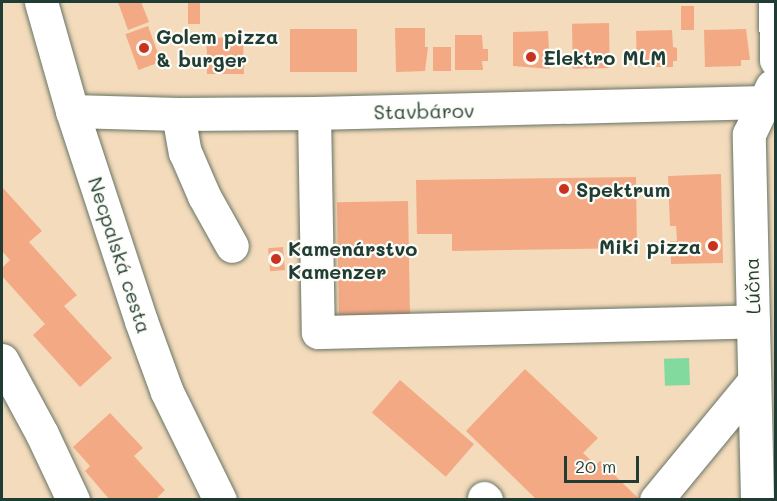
<!DOCTYPE html>
<meta charset="utf-8">
<style>
body{margin:0}
#map{position:relative;width:777px;height:501px;overflow:hidden;background:#f3dbbc;font-family:Mali,sans-serif}
div>[style]{position:absolute}
.green>*{inset:0;background:#82da9e;transform-origin:0 0}
.building>*{inset:0;background:#f4a985;transform-origin:0 0}
.roads{filter:drop-shadow(0 0 2px #697464) drop-shadow(0 0 2px #697464)}
.minor>*{height:33px;margin:-16.5px;padding:0 16.5px;transform-origin:16.5px;border-radius:16.5px;background:#fff}
.major>*{height:33px;margin:-16.5px;padding:0 16.5px;transform-origin:16.5px;border-radius:16.5px;background:#fff}
.dots>*{width:16px;height:16px;translate:-50% -50%;box-sizing:border-box;border:3px solid #fdfcf7;border-radius:50%}
span{translate:-50% -50%;white-space:nowrap;text-align:center;line-height:1.15;-webkit-text-stroke:4.5px #fdfcf7;paint-order:stroke}
.poi-label{font-size:20px;color:#1f3d34;font-weight:700}
.left{translate:0 -50%;text-align:left}
.right{translate:-100% -50%;text-align:right}
.street-label{font-size:20px;color:#1f3d34}
.frame{position:absolute;inset:0;border:3px solid #1f3d34;pointer-events:none}
.scale{position:absolute;left:564px;top:456px;width:75px;height:27px;box-sizing:border-box;border:3px solid #1f3d34;border-top:0;padding-left:8px;font-size:18px;line-height:21px;white-space:nowrap;color:#1f3d34;-webkit-text-stroke:4px #fdfcf7;paint-order:stroke}
</style>
<div id="map">
<div class="green">
<div style="left:689px;top:358px;width:27px;height:25px;rotate:88deg"></div>
</div>
<div class="building">
<div style="clip-path:polygon(118px 2px,141px 2px,149px 22px,128px 30px)"></div>
<div style="left:188px;top:2px;width:12px;height:22px"></div>
<div style="left:681px;top:6px;width:13px;height:24px"></div>
<div style="left:609px;top:23px;width:45px;height:37px;rotate:89deg"></div>
<div style="left:148px;top:26px;width:38px;height:24px;rotate:70deg"></div>
<div style="clip-path:polygon(395px 28px,425px 28px,425px 47px,428px 47px,425px 71px,396px 72px)"></div>
<div style="left:357px;top:29px;width:43px;height:67px;rotate:90deg"></div>
<div style="clip-path:polygon(746px 29px,750px 60px,741px 60px,741px 66px,705px 67px,704px 30px)"></div>
<div style="clip-path:polygon(672px 30px,673px 47px,677px 48px,677px 61px,673px 61px,673px 67px,637px 67px,636px 31px)"></div>
<div style="clip-path:polygon(548px 31px,550px 69px,513px 66px,513px 32px)"></div>
<div style="clip-path:polygon(455px 35px,482px 35px,483px 49px,488px 49px,488px 61px,482px 61px,483px 70px,455px 70px)"></div>
<div style="clip-path:polygon(243px 37px,244px 74px,207px 74px,207px 68px,203px 68px,203px 55px,207px 55px,206px 38px)"></div>
<div style="left:433px;top:47px;width:18px;height:24px"></div>
<div style="clip-path:polygon(721px 174px,723px 263px,671px 264px,670px 241px,677px 241px,676px 226px,670px 226px,668px 176px)"></div>
<div style="clip-path:polygon(636px 177px,637px 248px,452px 251px,452px 234px,417px 234px,416px 180px)"></div>
<div style="clip-path:polygon(2px 187px,42px 231px,29px 242px,77px 295px,64px 306px,112px 358px,80px 387px,33px 335px,45px 324px,2px 276px,2px 268px,10px 260px,2px 251px)"></div>
<div style="left:408px;top:201px;width:118px;height:71px;rotate:89deg"></div>
<div style="left:283px;top:247px;width:23px;height:15px;rotate:85deg"></div>
<div style="clip-path:polygon(525px 369px,598px 438px,583px 453px,596px 465px,600px 461px,640px 500px,537px 500px,466px 431px)"></div>
<div style="left:400px;top:380px;width:98px;height:43px;rotate:41deg"></div>
<div style="clip-path:polygon(110px 413px,143px 448px,134px 456px,165px 490px,157px 498px,158px 500px,110px 500px,85px 471px,90px 466px,73px 447px)"></div>
</div>
<div class="roads">
<div class="minor">
<div style="left:775px;top:2px;width:58px;rotate:89deg"></div>
<div style="left:72px;top:111px;width:106px;rotate:1.6deg"></div>
<div style="left:178px;top:114px;width:136px;rotate:-0.4deg"></div>
<div style="left:314px;top:113px;width:462px;rotate:-1.4deg"></div>
<div style="left:314px;top:113px;width:219px;rotate:89deg"></div>
<div style="left:318px;top:332px;width:435px;rotate:-1.4deg"></div>
<div style="left:178px;top:114px;width:39px;rotate:80deg"></div>
<div style="left:185px;top:152px;width:48px;rotate:66.6deg"></div>
<div style="left:204px;top:196px;width:57px;rotate:60.8deg"></div>
<div style="left:2px;top:360px;width:84px;rotate:61.6deg"></div>
<div style="left:42px;top:434px;width:73px;rotate:64.8deg"></div>
<div style="left:484px;top:498px;width:3px;rotate:45deg"></div>
<div style="left:656px;top:500px;width:154px;rotate:-50.5deg"></div>
<div style="left:757px;top:500px;width:366px;rotate:-91.3deg"></div>
<div style="left:749px;top:134px;width:53px;rotate:-64.4deg"></div>
</div>
<div class="major">
<div style="left:41px;top:2px;width:113px;rotate:74.1deg"></div>
<div style="left:72px;top:111px;width:221px;rotate:71.8deg"></div>
<div style="left:141px;top:321px;width:76px;rotate:69.9deg"></div>
<div style="left:167px;top:392px;width:120px;rotate:63.9deg"></div>
</div>
</div>
<div class="dots">
<div style="left:144px;top:48px;background:#c8321e"></div>
<div style="left:531px;top:57px;background:#c8321e"></div>
<div style="left:564px;top:189px;background:#c8321e"></div>
<div style="left:713px;top:246px;background:#c8321e"></div>
<div style="left:276px;top:259px;background:#c8321e"></div>
</div>
<div class="poi-label">
<span class="left" style="left:156px;top:48px">Golem pizza<br>&amp; burger</span>
<span class="left" style="left:543px;top:57px">Elektro MLM</span>
<span class="left" style="left:576px;top:189px">Spektrum</span>
<span class="right" style="left:701px;top:246px">Miki pizza</span>
<span class="left" style="left:288px;top:260px">Kamenárstvo<br>Kamenzer</span>
</div>
<div class="street-label">
<span style="left:424px;top:111px;rotate:-1deg">Stavbárov</span>
<span style="left:120px;top:255px;rotate:72deg">Necpalská cesta</span>
<span style="left:752px;top:286px;rotate:-92deg">Lúčna</span>
</div>
<div class="frame"></div>
<div class="scale">20 m</div>
</div>
